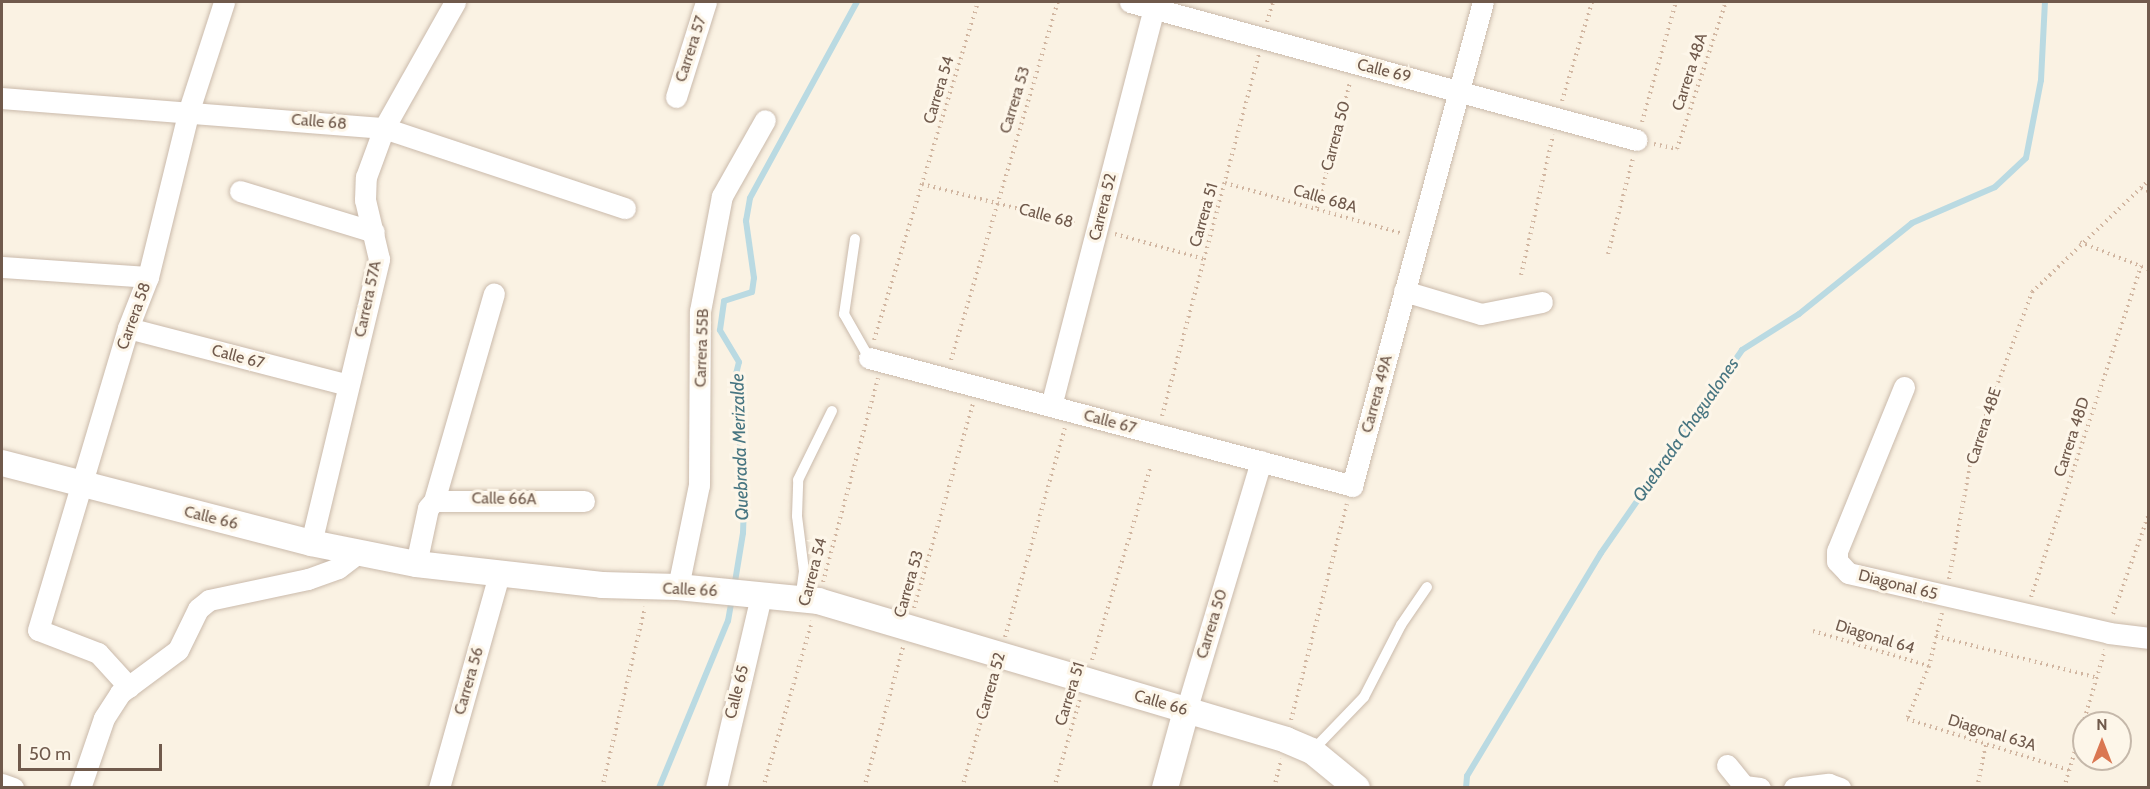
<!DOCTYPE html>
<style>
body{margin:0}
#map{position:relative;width:2150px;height:789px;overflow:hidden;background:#faf2e3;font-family:Cabin,sans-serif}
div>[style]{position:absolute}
.stream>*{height:6px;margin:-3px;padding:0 3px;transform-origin:3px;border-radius:3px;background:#badae2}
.path>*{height:4px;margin-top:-2px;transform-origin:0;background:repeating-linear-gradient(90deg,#d1b6a1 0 1.5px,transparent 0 6px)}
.roads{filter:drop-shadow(0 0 2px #cabaab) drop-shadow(0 0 2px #cabaab)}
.service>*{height:10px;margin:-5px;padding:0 5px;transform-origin:5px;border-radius:5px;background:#fff}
.minor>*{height:21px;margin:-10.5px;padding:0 10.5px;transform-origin:10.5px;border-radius:10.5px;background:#fff}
.tertiary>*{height:26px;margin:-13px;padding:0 13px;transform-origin:13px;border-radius:13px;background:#fff}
span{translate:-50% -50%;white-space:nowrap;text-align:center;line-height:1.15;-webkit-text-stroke:6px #fdf6e9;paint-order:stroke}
.street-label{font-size:16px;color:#705a4c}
.water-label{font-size:18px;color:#477581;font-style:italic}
.frame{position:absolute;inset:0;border:3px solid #705a4c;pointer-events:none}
.north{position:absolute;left:2072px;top:711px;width:60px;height:60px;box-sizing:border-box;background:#fdf6e9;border:2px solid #c5b8aa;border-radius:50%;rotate:0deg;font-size:16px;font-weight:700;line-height:24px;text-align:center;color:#705a4c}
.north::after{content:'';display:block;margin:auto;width:21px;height:27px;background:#da7752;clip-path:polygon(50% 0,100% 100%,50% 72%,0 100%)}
.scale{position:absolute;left:18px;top:744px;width:144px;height:27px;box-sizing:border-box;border:3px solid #705a4c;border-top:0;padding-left:8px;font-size:18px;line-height:21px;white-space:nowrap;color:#705a4c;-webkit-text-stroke:4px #fdf6e9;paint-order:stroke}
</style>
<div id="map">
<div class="stream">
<div style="left:734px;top:588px;width:56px;rotate:-80.7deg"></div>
<div style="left:743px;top:533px;width:35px;rotate:-88deg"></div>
<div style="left:744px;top:498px;width:120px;rotate:-94.3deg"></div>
<div style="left:735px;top:378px;width:16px;rotate:-76deg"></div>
<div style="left:739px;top:362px;width:37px;rotate:-121deg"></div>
<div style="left:720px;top:330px;width:29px;rotate:-82deg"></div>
<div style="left:724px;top:301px;width:29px;rotate:-18deg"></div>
<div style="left:752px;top:292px;width:14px;rotate:-82deg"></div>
<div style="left:754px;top:278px;width:58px;rotate:-98deg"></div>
<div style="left:746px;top:221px;width:23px;rotate:-80deg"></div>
<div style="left:750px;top:198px;width:223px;rotate:-61.4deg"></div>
<div style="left:659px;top:788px;width:181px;rotate:-67.6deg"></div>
<div style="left:728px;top:621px;width:23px;rotate:-80deg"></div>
<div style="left:1466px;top:788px;width:12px;rotate:-85deg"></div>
<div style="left:1467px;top:776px;width:260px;rotate:-59deg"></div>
<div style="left:1601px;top:553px;width:247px;rotate:-55.2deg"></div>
<div style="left:1742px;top:350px;width:67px;rotate:-32.3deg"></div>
<div style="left:1799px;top:314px;width:145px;rotate:-38.8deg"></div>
<div style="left:1912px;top:223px;width:90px;rotate:-23.4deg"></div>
<div style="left:1995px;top:187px;width:42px;rotate:-43.1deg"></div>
<div style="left:2026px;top:158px;width:79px;rotate:-79.1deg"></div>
<div style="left:2041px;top:80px;width:78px;rotate:-87.1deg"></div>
</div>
<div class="path">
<div style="left:1267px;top:22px;width:21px;rotate:-73deg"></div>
<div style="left:1562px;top:101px;width:103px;rotate:-73.1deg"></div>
<div style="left:1642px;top:122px;width:125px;rotate:-74.2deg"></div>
<div style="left:1654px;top:144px;width:24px;rotate:12deg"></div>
<div style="left:1677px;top:149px;width:155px;rotate:-71.6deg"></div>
<div style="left:1225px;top:183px;width:183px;rotate:15.9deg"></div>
<div style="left:922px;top:184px;width:161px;rotate:14.4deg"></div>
<div style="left:2141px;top:188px;width:8px;rotate:23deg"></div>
<div style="left:1317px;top:208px;width:130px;rotate:-75.3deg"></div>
<div style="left:1115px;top:234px;width:92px;rotate:15.7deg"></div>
<div style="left:2080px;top:242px;width:73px;rotate:21.7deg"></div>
<div style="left:1608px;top:254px;width:99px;rotate:-75.4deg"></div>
<div style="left:1521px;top:275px;width:144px;rotate:-77.1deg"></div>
<div style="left:874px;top:340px;width:354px;rotate:-72.9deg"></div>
<div style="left:951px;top:360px;width:374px;rotate:-73.4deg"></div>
<div style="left:1162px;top:416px;width:374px;rotate:-75deg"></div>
<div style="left:1949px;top:579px;width:131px;rotate:-79.5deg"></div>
<div style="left:1973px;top:450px;width:169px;rotate:-69.5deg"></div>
<div style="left:2032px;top:292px;width:161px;rotate:-43.7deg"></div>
<div style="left:823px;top:582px;width:211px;rotate:-74.9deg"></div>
<div style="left:2031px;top:597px;width:349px;rotate:-71.6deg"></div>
<div style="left:914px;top:608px;width:212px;rotate:-73.9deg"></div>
<div style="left:1942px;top:613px;width:55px;rotate:103.8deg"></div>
<div style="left:1929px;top:666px;width:57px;rotate:112.5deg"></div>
<div style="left:1907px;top:719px;width:170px;rotate:17.5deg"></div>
<div style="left:2113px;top:614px;width:104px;rotate:-70.3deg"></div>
<div style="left:1813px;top:631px;width:121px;rotate:16.8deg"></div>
<div style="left:1936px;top:636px;width:167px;rotate:14.5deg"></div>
<div style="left:1005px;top:637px;width:217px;rotate:-74deg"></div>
<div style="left:1092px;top:660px;width:200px;rotate:-73.1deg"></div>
<div style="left:1291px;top:720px;width:223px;rotate:-75.5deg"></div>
<div style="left:602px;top:788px;width:186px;rotate:-76.6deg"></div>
<div style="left:763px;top:788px;width:174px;rotate:-73.6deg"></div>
<div style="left:864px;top:788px;width:146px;rotate:-74.5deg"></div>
<div style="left:962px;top:788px;width:116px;rotate:-74.1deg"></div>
<div style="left:1054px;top:788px;width:93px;rotate:-73.7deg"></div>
<div style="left:1274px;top:788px;width:30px;rotate:-76deg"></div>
<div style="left:1977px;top:788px;width:45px;rotate:-78.4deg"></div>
<div style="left:2064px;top:788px;width:144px;rotate:-73.5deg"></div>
</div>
<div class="roads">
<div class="service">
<div style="left:855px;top:239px;width:76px;rotate:98.3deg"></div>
<div style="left:844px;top:314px;width:51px;rotate:60.4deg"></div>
<div style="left:800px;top:600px;width:29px;rotate:-82deg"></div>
<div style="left:804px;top:571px;width:55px;rotate:-97.3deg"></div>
<div style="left:797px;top:516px;width:36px;rotate:-88deg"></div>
<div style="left:798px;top:480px;width:77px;rotate:-63.8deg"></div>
<div style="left:1312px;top:751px;width:75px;rotate:-46.1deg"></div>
<div style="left:1364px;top:697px;width:81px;rotate:-62.8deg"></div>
<div style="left:1401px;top:625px;width:46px;rotate:-55.6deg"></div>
</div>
<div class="minor">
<div style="left:1130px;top:2px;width:525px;rotate:15.23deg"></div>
<div style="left:676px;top:97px;width:100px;rotate:-72.5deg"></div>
<div style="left:2px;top:98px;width:383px;rotate:4.5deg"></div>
<div style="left:384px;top:128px;width:254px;rotate:18.4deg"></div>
<div style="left:240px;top:191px;width:140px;rotate:17deg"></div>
<div style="left:2px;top:267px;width:146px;rotate:3.9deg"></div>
<div style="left:1404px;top:291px;width:80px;rotate:16.6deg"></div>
<div style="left:1481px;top:314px;width:62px;rotate:-11.1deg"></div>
<div style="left:128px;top:328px;width:227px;rotate:14.5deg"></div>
<div style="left:869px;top:358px;width:500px;rotate:14.8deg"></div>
<div style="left:1352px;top:486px;width:501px;rotate:-74.86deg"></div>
<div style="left:1904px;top:387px;width:177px;rotate:112.2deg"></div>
<div style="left:1837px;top:551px;width:10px;rotate:90deg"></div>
<div style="left:1837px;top:561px;width:16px;rotate:47deg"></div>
<div style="left:1848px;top:573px;width:268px;rotate:12.9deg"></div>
<div style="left:2109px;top:633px;width:39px;rotate:7deg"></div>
<div style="left:1051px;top:406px;width:411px;rotate:-75.5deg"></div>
<div style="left:434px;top:501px;width:216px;rotate:-73.9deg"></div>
<div style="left:311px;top:543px;width:292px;rotate:-76.5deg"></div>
<div style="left:379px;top:259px;width:61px;rotate:-103.3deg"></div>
<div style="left:365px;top:200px;width:23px;rotate:-88deg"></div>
<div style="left:366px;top:177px;width:52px;rotate:-69.8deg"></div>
<div style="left:384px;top:128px;width:145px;rotate:-60.6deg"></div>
<div style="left:416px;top:564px;width:57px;rotate:-77.9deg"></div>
<div style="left:428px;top:508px;width:9px;rotate:-49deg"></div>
<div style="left:434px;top:501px;width:150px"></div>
<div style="left:678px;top:587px;width:104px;rotate:-78.4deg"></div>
<div style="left:699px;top:485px;width:174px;rotate:-89.7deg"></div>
<div style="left:700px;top:311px;width:117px;rotate:-79.2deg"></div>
<div style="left:722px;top:196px;width:87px;rotate:-60.5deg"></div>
<div style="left:129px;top:687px;width:46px;rotate:-132.4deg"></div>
<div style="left:98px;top:653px;width:64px;rotate:-159deg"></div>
<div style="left:38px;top:630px;width:315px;rotate:-73.4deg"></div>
<div style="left:128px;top:328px;width:55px;rotate:-68.6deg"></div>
<div style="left:148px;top:277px;width:172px;rotate:-76.2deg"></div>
<div style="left:189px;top:110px;width:114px;rotate:-72deg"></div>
<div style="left:1186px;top:711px;width:261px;rotate:-73.3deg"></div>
<div style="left:1727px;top:765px;width:27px;rotate:51deg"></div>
<div style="left:1744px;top:786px;width:16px;rotate:7deg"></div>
<div style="left:2px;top:784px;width:12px;rotate:20deg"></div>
<div style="left:80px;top:788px;width:74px;rotate:-71.1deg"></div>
<div style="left:104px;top:718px;width:30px;rotate:-57deg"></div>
<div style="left:120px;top:693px;width:72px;rotate:-36.6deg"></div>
<div style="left:178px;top:650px;width:46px;rotate:-64deg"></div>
<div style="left:198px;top:609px;width:14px;rotate:-39deg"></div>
<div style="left:209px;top:600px;width:101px;rotate:-12deg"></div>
<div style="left:308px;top:579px;width:32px;rotate:-20deg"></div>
<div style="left:338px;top:568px;width:25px;rotate:-37deg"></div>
<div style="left:439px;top:788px;width:221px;rotate:-74.3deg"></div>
<div style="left:716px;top:788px;width:197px;rotate:-76.8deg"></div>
<div style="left:1794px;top:788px;width:35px;rotate:-7deg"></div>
<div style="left:1829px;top:784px;width:12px;rotate:20deg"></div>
</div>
<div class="tertiary">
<div style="left:2px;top:463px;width:319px;rotate:14.5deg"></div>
<div style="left:311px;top:543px;width:107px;rotate:11.3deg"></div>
<div style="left:416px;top:564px;width:187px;rotate:6.4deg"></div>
<div style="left:602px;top:585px;width:76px;rotate:1.5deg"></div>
<div style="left:678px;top:587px;width:141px;rotate:5.7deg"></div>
<div style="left:818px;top:601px;width:488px;rotate:16.5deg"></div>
<div style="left:1286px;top:740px;width:28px;rotate:23deg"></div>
<div style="left:1312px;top:751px;width:58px;rotate:39.4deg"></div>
<div style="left:1165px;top:788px;width:80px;rotate:-74.7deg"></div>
</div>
</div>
<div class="street-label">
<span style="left:691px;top:49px;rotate:-72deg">Carrera 57</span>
<span style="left:1384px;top:71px;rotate:14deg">Calle 69</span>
<span style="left:1690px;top:72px;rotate:-72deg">Carrera 48A</span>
<span style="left:939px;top:90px;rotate:-73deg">Carrera 54</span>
<span style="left:1015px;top:100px;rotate:-73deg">Carrera 53</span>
<span style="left:319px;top:122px;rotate:5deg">Calle 68</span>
<span style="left:1336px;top:136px;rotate:-75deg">Carrera 50</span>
<span style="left:1325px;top:199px;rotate:16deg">Calle 68A</span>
<span style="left:1103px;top:207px;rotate:-76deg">Carrera 52</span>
<span style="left:1204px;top:215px;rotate:-74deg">Carrera 51</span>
<span style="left:1046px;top:216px;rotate:15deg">Calle 68</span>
<span style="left:368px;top:299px;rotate:-78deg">Carrera 57A</span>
<span style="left:134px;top:316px;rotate:-70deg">Carrera 58</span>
<span style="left:702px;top:348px;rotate:-88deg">Carrera 55B</span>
<span style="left:238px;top:357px;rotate:15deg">Calle 67</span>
<span style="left:1377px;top:394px;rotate:-75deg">Carrera 49A</span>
<span style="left:1110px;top:422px;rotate:15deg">Calle 67</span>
<span style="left:1984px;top:426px;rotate:-72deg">Carrera 48E</span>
<span style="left:2072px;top:437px;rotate:-72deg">Carrera 48D</span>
<span style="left:504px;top:499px;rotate:1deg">Calle 66A</span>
<span style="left:211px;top:518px;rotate:14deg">Calle 66</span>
<span style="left:813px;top:572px;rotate:-75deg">Carrera 54</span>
<span style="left:909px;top:584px;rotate:-74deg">Carrera 53</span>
<span style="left:1898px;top:585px;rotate:14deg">Diagonal 65</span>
<span style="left:690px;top:590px;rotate:3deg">Calle 66</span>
<span style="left:1212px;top:624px;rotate:-73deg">Carrera 50</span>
<span style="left:1875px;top:637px;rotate:17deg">Diagonal 64</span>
<span style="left:469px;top:681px;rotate:-74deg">Carrera 56</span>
<span style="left:991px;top:686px;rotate:-74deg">Carrera 52</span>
<span style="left:737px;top:692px;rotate:-76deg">Calle 65</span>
<span style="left:1070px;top:694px;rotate:-73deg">Carrera 51</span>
<span style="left:1161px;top:703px;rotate:16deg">Calle 66</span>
<span style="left:1992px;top:733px;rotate:17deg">Diagonal 63A</span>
</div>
<div class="water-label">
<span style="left:1686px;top:430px;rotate:-55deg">Quebrada Chagualones</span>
<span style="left:740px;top:447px;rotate:-92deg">Quebrada Merizalde</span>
</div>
<div class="frame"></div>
<div class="north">N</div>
<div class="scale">50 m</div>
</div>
